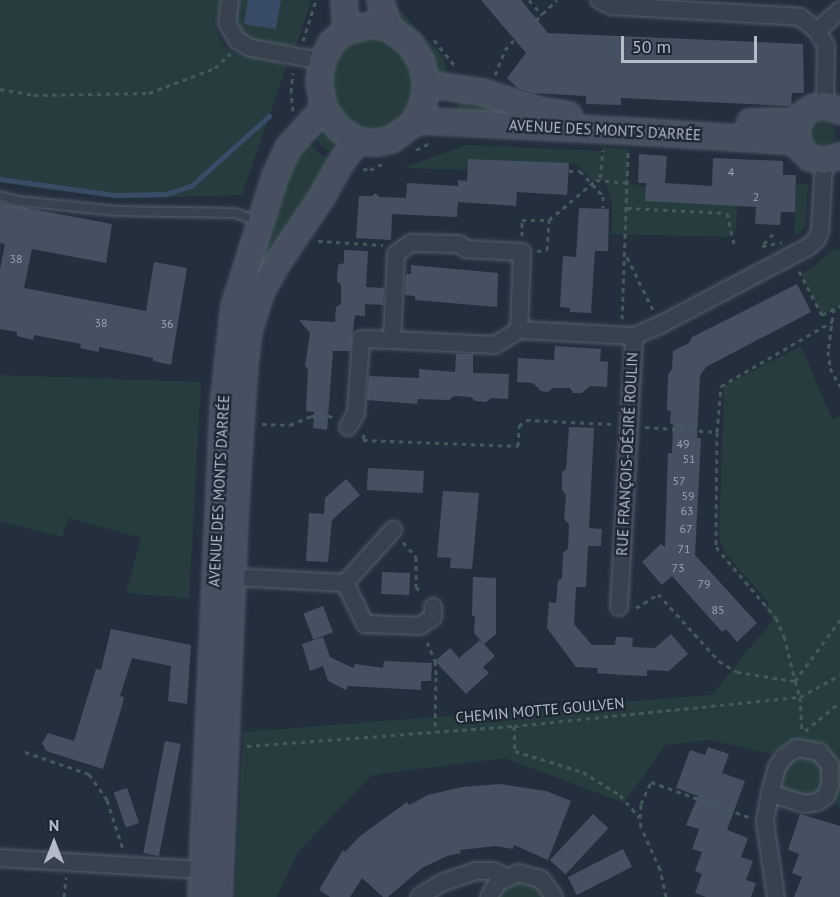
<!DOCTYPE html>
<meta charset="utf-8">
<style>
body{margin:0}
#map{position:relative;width:840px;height:897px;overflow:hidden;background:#242f3e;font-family:"PT Sans",sans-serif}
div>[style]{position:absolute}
.green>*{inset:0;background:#263c3f}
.round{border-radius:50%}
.water>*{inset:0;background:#394c67}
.stream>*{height:5px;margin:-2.5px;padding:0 2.5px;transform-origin:2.5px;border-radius:2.5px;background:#394c67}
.building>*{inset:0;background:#455162;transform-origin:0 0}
.path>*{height:3px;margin-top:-1.5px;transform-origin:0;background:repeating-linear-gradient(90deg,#44595c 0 4.5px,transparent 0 9px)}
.roads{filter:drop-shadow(0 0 2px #565f6c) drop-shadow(0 0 2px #565f6c)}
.lane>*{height:8px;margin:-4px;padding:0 4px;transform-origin:4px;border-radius:4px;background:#38414e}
.street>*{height:16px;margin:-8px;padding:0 8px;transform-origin:8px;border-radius:8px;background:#38414e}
.secondary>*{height:24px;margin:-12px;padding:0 12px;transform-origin:12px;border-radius:12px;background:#465061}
span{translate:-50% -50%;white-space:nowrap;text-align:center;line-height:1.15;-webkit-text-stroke:4.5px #1d2633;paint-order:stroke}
.number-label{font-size:12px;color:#98a1af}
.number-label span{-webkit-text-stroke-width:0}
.street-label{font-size:15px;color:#b4bcc9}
.north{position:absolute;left:24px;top:813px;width:60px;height:60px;-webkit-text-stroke:4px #1d2633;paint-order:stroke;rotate:0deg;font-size:16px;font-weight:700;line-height:24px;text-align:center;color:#b4bcc9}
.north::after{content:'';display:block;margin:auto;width:21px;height:27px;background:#b4bcc9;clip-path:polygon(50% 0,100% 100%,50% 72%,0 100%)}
.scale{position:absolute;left:621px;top:36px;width:136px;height:27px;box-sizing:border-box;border:3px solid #b4bcc9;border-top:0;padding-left:8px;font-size:18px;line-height:21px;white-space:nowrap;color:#b4bcc9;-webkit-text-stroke:4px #1d2633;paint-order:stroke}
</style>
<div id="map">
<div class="green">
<div style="clip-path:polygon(0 0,221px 0,216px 22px,218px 35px,227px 50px,287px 65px,242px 195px,115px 199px,92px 192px,59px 191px,0 182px)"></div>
<div style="clip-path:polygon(236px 0,311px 0,296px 46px,252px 40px,239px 32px,232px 19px)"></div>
<div style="clip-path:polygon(392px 2px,444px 57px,448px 80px,437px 73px,394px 18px)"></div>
<div style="clip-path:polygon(374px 34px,397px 43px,414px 69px,415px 101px,395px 128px,367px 134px,340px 116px,326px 79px,344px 42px)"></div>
<div style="clip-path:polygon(458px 96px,527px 114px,457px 116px)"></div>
<div class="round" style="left:809px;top:120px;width:26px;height:26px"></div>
<div style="clip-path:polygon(320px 124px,342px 147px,338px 155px,323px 147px,309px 133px)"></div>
<div style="clip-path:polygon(303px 138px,322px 156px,335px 162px,248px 304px,265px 231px)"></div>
<div style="clip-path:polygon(466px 145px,601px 151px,602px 164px,603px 147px,628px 149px,628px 183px,737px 206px,736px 229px,727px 237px,611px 234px,612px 202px,606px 183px,600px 178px,601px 175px,594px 182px,577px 164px,469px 159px,468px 170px,403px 168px)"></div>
<div style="clip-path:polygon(796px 184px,808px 184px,806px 225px,798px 235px,794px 234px)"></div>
<div style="clip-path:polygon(832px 250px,840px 250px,840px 306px,822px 315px,801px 274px,816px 265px)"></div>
<div style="clip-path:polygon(801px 346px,832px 419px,840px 416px,840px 806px,836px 804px,835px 763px,818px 745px,790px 741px,771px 754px,709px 740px,665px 745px,624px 803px,505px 758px,372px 775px,297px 853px,277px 897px,235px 897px,243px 732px,712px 695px,773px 620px,765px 607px,769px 603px,725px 553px,719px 537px,724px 386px)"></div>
<div style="clip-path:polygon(0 375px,201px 382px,189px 598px,126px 593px,141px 538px,69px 518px,62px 537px,0 521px)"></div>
<div style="clip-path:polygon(797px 748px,830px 765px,817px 802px,781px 793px,775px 782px)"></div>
<div style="clip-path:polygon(518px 873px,554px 897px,489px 897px)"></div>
</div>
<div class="water">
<div style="clip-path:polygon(248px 0,281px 0,276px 29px,244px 24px)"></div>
</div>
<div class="stream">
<div style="left:0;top:179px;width:116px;rotate:7.9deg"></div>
<div style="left:115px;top:195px;width:51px;rotate:-1.1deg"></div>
<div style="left:166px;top:194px;width:26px;rotate:-18deg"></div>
<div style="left:191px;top:186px;width:105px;rotate:-41.9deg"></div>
</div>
<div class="building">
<div style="clip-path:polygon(481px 0,521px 0,548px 33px,803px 44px,804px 93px,792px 93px,791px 106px,621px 98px,621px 105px,586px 104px,586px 96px,532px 93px,518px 88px,507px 78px,526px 53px)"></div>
<div style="clip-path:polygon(639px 154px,667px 156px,665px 183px,712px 186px,713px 158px,783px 161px,783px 175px,796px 175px,795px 212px,781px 212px,780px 225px,755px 224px,756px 207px,645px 201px,646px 183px,638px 183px)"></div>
<div style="clip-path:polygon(468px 159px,569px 163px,567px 195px,517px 192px,516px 206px,458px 202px,457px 217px,392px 214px,391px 240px,356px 238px,359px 196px,372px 196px,376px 193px,379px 197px,406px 198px,407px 183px,458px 186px,458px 180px,467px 181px)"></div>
<div style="clip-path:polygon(0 203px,112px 224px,106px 263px,32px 249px,24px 288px,146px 311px,154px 262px,187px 268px,171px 365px,153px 361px,153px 358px,99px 347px,99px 352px,80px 348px,81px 344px,34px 335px,33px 340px,17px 336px,17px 332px,0 329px,0 269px,5px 244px,0 243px)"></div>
<div style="clip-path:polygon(579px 208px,609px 209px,608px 251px,595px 251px,591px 313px,570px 312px,570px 308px,560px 307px,563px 256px,576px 257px)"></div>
<div style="clip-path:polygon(344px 250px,368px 251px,366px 287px,384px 288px,383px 305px,365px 304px,365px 316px,355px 315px,350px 351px,333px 351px,327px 430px,313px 428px,314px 412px,306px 411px,308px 369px,305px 366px,310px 333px,299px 320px,335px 322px,336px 307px,341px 304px,341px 285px,337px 281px,338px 265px,344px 263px)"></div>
<div style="clip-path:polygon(411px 265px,498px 273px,497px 307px,415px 300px,415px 296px,405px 295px,406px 274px,411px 274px)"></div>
<div style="clip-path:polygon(797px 284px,811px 312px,706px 367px,700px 376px,697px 438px,701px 438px,695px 555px,757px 623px,737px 642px,726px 629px,722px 632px,672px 576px,662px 585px,642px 562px,661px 544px,665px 547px,668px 453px,672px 453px,673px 424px,670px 424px,671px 411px,667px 410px,668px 375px,672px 369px,673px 351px,689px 343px,692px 337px)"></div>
<div style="clip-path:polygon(555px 346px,601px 349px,600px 361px,608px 362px,607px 387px,590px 386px,582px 393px,573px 393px,570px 388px,553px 388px,548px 392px,541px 391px,533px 383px,517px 382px,518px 358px,554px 360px)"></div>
<div style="clip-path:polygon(456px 354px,473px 354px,473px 373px,509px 374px,508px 399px,491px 398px,486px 402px,475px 401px,471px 397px,454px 396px,449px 400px,418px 399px,417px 404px,367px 400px,369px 376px,419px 378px,419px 369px,455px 372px)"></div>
<div style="clip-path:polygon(569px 427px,594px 428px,589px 528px,602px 529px,601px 546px,588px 546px,586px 587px,576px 587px,574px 624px,592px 645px,615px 645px,616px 637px,625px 637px,633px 638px,632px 647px,655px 648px,671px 634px,688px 654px,669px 671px,647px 670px,647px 676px,623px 675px,597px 673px,598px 668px,576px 667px,547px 628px,549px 602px,556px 603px,558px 581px,562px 578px,563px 553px,568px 549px,569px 524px,564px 519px,566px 495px,562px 490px,562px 472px,566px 469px)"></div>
<div style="left:368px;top:468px;width:56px;height:22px;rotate:3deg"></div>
<div style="clip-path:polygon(346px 479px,360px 495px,332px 520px,328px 562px,306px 561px,309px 513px,324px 514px,325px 498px)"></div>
<div style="clip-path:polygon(443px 491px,479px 493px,472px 569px,450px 568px,451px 558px,437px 557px)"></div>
<div style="left:382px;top:572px;width:28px;height:22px;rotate:2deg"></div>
<div style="clip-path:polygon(473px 577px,496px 578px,496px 634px,484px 644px,474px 633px,475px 616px,472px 616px)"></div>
<div style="left:323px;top:606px;width:28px;height:21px;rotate:69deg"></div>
<div style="clip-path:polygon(111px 629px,191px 645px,187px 704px,168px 701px,171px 666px,132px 658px,120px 696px,124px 697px,122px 706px,103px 769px,46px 751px,42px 743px,48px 733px,74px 741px,96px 669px,101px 670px)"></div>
<div style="clip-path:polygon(323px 637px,330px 657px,353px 668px,355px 664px,383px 668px,384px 661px,432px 663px,431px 681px,421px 681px,421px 690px,348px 686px,346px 690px,328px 681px,323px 666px,310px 671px,302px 644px)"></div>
<div style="clip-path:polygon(480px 640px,495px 656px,483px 667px,489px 673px,466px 694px,435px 661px,450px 648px,459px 658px)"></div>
<div style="left:165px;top:741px;width:16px;height:114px;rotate:11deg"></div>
<div style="clip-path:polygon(708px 747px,729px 754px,722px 773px,745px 781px,727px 830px,748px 838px,741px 857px,753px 861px,746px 880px,756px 883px,751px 897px,706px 897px,695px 893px,702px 874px,695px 871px,702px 852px,692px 849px,699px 829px,686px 825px,698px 796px,676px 788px,690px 750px,705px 755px)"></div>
<div style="clip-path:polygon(500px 784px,546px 791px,571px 801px,548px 860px,514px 845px,513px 849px,496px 846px,460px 850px,461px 853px,447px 856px,422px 868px,388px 897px,383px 897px,362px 878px,350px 897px,330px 897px,319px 890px,343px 850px,345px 852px,360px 836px,407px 802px,409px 805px,428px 795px,462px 787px)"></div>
<div style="left:127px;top:788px;width:37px;height:14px;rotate:71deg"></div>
<div style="left:593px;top:814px;width:21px;height:63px;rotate:43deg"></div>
<div style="clip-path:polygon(800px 814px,840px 826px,840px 897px,794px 897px,802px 877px,792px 873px,799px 854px,788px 850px)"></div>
<div style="left:623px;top:849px;width:20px;height:62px;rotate:63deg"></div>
</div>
<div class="path">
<div style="left:529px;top:0;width:20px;rotate:49deg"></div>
<div style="left:536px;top:20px;width:29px;rotate:-44deg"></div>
<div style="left:434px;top:40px;width:35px;rotate:51deg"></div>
<div style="left:303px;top:41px;width:43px;rotate:-72.4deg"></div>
<div style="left:495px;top:75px;width:27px;rotate:-68deg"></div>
<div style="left:505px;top:50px;width:13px;rotate:-48deg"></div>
<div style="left:0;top:89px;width:35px;rotate:10deg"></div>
<div style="left:34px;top:95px;width:115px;rotate:-1deg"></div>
<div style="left:149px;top:93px;width:71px;rotate:-20.7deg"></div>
<div style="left:215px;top:68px;width:21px;rotate:-43deg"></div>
<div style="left:293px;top:111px;width:19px;rotate:-96deg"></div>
<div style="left:291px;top:92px;width:19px;rotate:-84deg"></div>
<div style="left:416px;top:150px;width:18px;rotate:-27deg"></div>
<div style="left:363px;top:169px;width:7px;rotate:8deg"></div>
<div style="left:370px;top:170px;width:13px;rotate:-27deg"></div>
<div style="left:569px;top:171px;width:11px"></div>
<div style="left:580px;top:171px;width:34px;rotate:47deg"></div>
<div style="left:603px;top:196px;width:12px;rotate:90deg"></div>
<div style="left:600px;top:178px;width:28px;rotate:-84deg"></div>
<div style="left:627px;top:208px;width:100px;rotate:2.9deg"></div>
<div style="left:727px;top:213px;width:32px;rotate:77deg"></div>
<div style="left:773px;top:234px;width:16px;rotate:133deg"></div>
<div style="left:762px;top:246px;width:20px;rotate:-11deg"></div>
<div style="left:522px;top:236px;width:16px;rotate:-90deg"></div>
<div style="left:522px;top:220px;width:27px"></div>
<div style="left:318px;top:241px;width:65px;rotate:3.5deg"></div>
<div style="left:537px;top:251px;width:10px;rotate:-6deg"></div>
<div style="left:547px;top:250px;width:30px;rotate:-86deg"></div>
<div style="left:549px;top:220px;width:62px;rotate:-40.4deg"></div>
<div style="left:596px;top:180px;width:32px;rotate:5deg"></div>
<div style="left:627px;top:257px;width:59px;rotate:63.9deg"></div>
<div style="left:799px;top:271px;width:50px;rotate:62.4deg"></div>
<div style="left:822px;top:315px;width:20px;rotate:-27deg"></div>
<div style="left:834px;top:308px;width:43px;rotate:97.9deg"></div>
<div style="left:828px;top:351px;width:17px;rotate:83deg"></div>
<div style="left:830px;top:368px;width:21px;rotate:61deg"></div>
<div style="left:622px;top:319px;width:167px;rotate:-87.9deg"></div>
<div style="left:262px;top:424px;width:28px;rotate:2deg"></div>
<div style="left:290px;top:425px;width:23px;rotate:-23deg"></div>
<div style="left:311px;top:416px;width:17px;rotate:-3deg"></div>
<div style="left:328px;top:415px;width:6px;rotate:31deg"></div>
<div style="left:645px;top:427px;width:72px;rotate:4deg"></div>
<div style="left:717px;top:432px;width:115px;rotate:90.5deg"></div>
<div style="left:716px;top:547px;width:93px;rotate:49.8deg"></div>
<div style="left:776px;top:618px;width:20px;rotate:66deg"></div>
<div style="left:784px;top:636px;width:46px;rotate:76.3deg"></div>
<div style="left:717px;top:432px;width:46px;rotate:-85deg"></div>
<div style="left:721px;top:386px;width:129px;rotate:-30.1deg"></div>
<div style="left:364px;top:434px;width:6px;rotate:99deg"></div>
<div style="left:363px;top:440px;width:155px;rotate:2.2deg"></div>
<div style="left:518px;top:446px;width:20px;rotate:-87deg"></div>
<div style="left:519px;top:426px;width:9px;rotate:-41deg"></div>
<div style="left:526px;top:420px;width:86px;rotate:2.7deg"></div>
<div style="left:403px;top:542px;width:20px;rotate:49deg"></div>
<div style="left:416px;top:557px;width:30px;rotate:90deg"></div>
<div style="left:416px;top:587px;width:9px;rotate:49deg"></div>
<div style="left:636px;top:608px;width:26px;rotate:-32deg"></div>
<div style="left:658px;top:594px;width:91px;rotate:47.7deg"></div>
<div style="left:719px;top:661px;width:21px;rotate:31deg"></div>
<div style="left:737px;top:672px;width:59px;rotate:8.8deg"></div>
<div style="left:795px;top:681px;width:17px;rotate:73deg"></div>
<div style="left:800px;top:697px;width:34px;rotate:87deg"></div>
<div style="left:427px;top:642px;width:21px;rotate:67deg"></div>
<div style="left:435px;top:661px;width:16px;rotate:86deg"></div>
<div style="left:436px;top:677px;width:54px;rotate:91.1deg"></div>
<div style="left:795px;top:681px;width:76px;rotate:-53.6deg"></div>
<div style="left:514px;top:726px;width:25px;rotate:88deg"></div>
<div style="left:515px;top:751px;width:71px;rotate:17.2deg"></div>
<div style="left:583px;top:772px;width:44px;rotate:31.9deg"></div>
<div style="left:620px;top:795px;width:30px;rotate:49deg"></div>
<div style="left:805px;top:731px;width:45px;rotate:-39.6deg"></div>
<div style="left:247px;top:746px;width:268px;rotate:-4.3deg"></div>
<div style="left:514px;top:726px;width:287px;rotate:-5.8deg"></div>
<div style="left:800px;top:697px;width:46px;rotate:-28.8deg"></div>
<div style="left:25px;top:752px;width:68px;rotate:19deg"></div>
<div style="left:89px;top:774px;width:32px;rotate:55deg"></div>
<div style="left:107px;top:800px;width:52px;rotate:71.9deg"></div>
<div style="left:64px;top:897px;width:20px;rotate:-84deg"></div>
<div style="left:666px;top:897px;width:29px;rotate:-102deg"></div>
<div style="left:660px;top:869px;width:46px;rotate:-114.3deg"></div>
<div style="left:641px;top:827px;width:9px;rotate:-96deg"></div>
<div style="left:640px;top:818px;width:14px;rotate:-86deg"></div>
<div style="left:641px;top:804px;width:24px;rotate:-66deg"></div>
<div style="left:651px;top:782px;width:104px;rotate:19.7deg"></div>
</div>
<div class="roads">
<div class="lane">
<div style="left:0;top:196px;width:20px;rotate:15deg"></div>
<div style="left:19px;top:201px;width:98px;rotate:5.9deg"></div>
<div style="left:116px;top:211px;width:119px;rotate:1deg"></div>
<div style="left:235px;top:213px;width:27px;rotate:20deg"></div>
</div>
<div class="street">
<div style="left:230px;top:0;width:23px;rotate:97deg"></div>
<div style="left:227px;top:23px;width:21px;rotate:59deg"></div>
<div style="left:238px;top:41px;width:15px;rotate:28deg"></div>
<div style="left:251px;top:48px;width:72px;rotate:10.4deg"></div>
<div style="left:599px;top:0;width:14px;rotate:25deg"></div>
<div style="left:612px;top:6px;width:188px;rotate:3.3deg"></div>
<div style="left:800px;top:17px;width:22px;rotate:39deg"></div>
<div style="left:817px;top:31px;width:17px;rotate:59deg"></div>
<div style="left:826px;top:46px;width:59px;rotate:91deg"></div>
<div style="left:817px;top:31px;width:31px;rotate:-42deg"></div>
<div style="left:519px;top:330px;width:28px;rotate:148deg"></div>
<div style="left:495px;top:345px;width:103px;rotate:-177.2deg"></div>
<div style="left:392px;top:340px;width:86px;rotate:-87.3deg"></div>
<div style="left:396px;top:254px;width:19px;rotate:-36deg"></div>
<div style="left:411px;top:243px;width:48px;rotate:1.2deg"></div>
<div style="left:459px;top:244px;width:9px;rotate:36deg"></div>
<div style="left:466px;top:249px;width:56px;rotate:3.1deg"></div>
<div style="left:522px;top:252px;width:78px;rotate:92.2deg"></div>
<div style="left:519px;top:330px;width:115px;rotate:3deg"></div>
<div style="left:348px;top:427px;width:16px;rotate:-60deg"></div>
<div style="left:356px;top:413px;width:74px;rotate:-86.1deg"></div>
<div style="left:361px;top:339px;width:31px;rotate:2deg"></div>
<div style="left:234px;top:577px;width:111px;rotate:3.1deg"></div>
<div style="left:345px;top:583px;width:46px;rotate:64deg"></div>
<div style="left:365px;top:624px;width:55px;rotate:2.1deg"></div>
<div style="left:420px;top:626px;width:16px;rotate:-35deg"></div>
<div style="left:433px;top:617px;width:10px;rotate:-90deg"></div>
<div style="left:345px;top:583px;width:72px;rotate:-47.8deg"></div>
<div style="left:619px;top:607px;width:271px;rotate:-86.8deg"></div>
<div style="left:634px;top:336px;width:28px;rotate:-23deg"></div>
<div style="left:660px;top:325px;width:167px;rotate:-27.8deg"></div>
<div style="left:808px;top:247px;width:12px;rotate:-42deg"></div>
<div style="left:817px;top:239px;width:9px;rotate:-69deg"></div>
<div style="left:820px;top:231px;width:70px;rotate:-86.7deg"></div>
<div style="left:797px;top:748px;width:22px;rotate:10deg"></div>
<div style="left:819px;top:752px;width:17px;rotate:50deg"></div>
<div style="left:830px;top:765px;width:20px;rotate:90deg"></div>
<div style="left:830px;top:785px;width:12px;rotate:110deg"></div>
<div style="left:826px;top:796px;width:11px;rotate:146deg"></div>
<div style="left:817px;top:802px;width:12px;rotate:171deg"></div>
<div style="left:805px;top:804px;width:37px;rotate:-163deg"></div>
<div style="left:770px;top:793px;width:27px;rotate:-75deg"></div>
<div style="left:777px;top:767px;width:12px;rotate:-55deg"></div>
<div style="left:784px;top:757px;width:16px;rotate:-35deg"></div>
<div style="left:770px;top:793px;width:29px;rotate:100deg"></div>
<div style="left:765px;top:822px;width:76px;rotate:81.7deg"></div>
<div style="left:0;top:858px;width:202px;rotate:3.4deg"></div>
<div style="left:419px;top:897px;width:26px;rotate:-32deg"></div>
<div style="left:441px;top:883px;width:36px;rotate:-19deg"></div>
<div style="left:475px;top:871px;width:19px"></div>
<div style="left:494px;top:871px;width:14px;rotate:25deg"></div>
<div style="left:489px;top:897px;width:16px;rotate:-60deg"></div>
<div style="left:497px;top:883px;width:23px;rotate:-25deg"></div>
<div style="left:518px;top:873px;width:24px;rotate:15deg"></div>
<div style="left:541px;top:879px;width:22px;rotate:54deg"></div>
</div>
<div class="secondary">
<div style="left:344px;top:0;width:31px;rotate:86deg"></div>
<div style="left:380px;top:0;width:29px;rotate:72deg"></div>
<div style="left:372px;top:25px;width:17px;rotate:10deg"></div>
<div style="left:389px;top:28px;width:26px;rotate:37deg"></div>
<div style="left:410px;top:44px;width:22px;rotate:58deg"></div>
<div style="left:422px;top:63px;width:21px;rotate:79deg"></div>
<div style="left:426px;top:84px;width:17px;rotate:97deg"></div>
<div style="left:424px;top:101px;width:24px;rotate:114deg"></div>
<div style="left:414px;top:123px;width:26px;rotate:143deg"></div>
<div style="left:393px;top:139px;width:16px;rotate:166deg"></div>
<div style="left:377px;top:143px;width:19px;rotate:-174deg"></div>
<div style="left:358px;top:141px;width:22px;rotate:-148deg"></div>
<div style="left:339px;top:129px;width:26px;rotate:-126deg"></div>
<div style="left:324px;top:108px;width:25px;rotate:-101deg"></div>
<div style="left:319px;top:83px;width:22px;rotate:-82deg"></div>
<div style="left:322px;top:61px;width:21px;rotate:-62deg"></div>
<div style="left:332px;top:42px;width:18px;rotate:-38deg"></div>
<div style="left:346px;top:31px;width:27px;rotate:-13deg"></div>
<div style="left:426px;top:84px;width:57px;rotate:8.1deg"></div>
<div style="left:482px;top:92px;width:59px;rotate:17.8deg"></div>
<div style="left:538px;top:110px;width:31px;rotate:9deg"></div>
<div style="left:840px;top:111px;width:16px;rotate:-158deg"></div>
<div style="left:825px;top:105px;width:13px;rotate:167deg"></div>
<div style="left:812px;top:108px;width:12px;rotate:145deg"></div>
<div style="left:802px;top:115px;width:17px;rotate:111deg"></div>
<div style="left:796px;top:131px;width:17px;rotate:77deg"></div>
<div style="left:800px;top:148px;width:14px;rotate:45deg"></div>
<div style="left:810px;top:158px;width:14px;rotate:12deg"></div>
<div style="left:824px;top:161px;width:17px;rotate:-17deg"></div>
<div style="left:750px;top:122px;width:49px;rotate:-1.2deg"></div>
<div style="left:414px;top:123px;width:9px;rotate:-13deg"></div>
<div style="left:423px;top:121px;width:206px;rotate:2.8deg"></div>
<div style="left:629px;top:131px;width:168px;rotate:3.7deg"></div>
<div style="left:201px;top:897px;width:488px;rotate:-87.4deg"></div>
<div style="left:223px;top:409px;width:103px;rotate:-83.8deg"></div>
<div style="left:234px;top:307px;width:139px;rotate:-72.5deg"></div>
<div style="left:276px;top:174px;width:29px;rotate:-65deg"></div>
<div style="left:288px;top:148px;width:54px;rotate:-48deg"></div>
<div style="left:219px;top:897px;width:400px;rotate:-87.6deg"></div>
<div style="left:236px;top:497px;width:125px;rotate:-86.3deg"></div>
<div style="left:244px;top:372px;width:42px;rotate:-83.2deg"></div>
<div style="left:249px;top:330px;width:42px;rotate:-72deg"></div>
<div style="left:262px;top:290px;width:36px;rotate:-60deg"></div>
<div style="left:280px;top:259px;width:77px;rotate:-56.1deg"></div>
<div style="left:323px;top:195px;width:39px;rotate:-61deg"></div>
<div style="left:342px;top:161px;width:26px;rotate:-51deg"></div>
</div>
</div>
<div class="number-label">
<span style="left:731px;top:172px">4</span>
<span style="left:756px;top:197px">2</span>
<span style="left:16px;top:259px">38</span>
<span style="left:101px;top:323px">38</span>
<span style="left:167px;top:324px">36</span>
<span style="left:683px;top:444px">49</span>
<span style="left:689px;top:459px">51</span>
<span style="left:679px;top:481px">57</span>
<span style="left:688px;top:496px">59</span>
<span style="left:687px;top:511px">63</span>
<span style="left:686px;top:529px">67</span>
<span style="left:684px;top:549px">71</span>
<span style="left:678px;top:568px">73</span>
<span style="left:704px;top:584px">79</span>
<span style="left:718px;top:610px">85</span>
</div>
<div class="street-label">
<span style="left:605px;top:130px;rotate:3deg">AVENUE DES MONTS D'ARRÉE</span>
<span style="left:627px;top:454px;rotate:-87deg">RUE FRANÇOIS-DÉSIRÉ ROULIN</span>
<span style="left:219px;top:491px;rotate:-87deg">AVENUE DES MONTS D'ARRÉE</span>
<span style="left:540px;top:710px;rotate:-5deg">CHEMIN MOTTE GOULVEN</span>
</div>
<div class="north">N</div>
<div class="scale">50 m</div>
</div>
